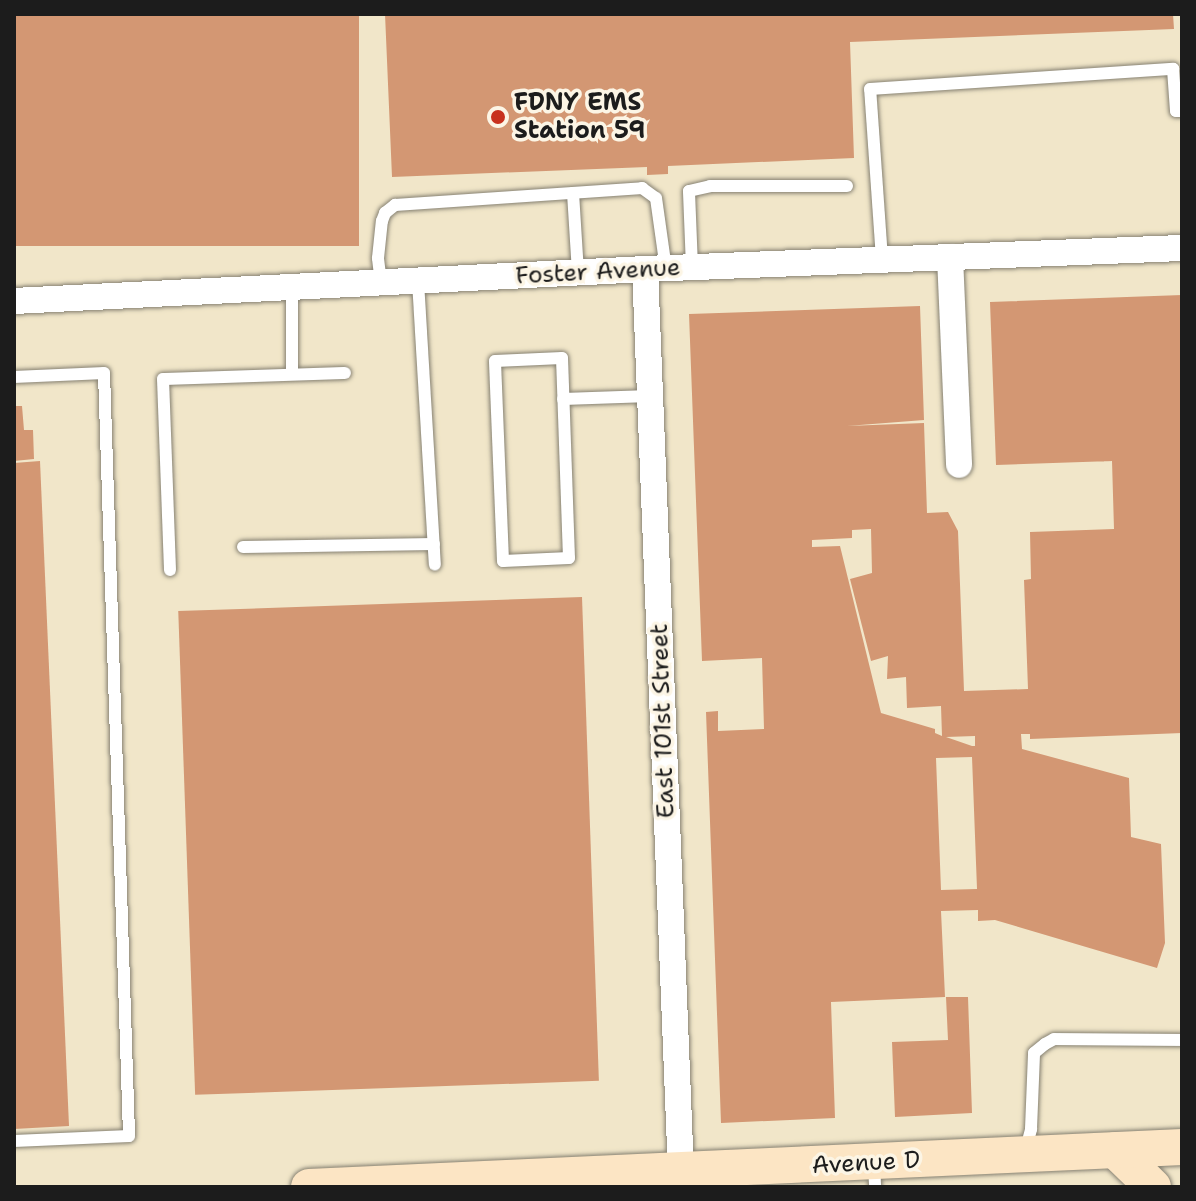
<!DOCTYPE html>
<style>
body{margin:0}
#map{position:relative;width:1196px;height:1201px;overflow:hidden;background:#f1e6c9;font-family:"Shantell Sans",sans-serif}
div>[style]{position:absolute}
.building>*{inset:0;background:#d39773;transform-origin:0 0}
.roads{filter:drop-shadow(0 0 2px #868172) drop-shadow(0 0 2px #868172)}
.service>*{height:12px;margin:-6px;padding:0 6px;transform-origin:6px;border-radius:6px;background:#fff}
.minor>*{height:26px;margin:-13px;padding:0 13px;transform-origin:13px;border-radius:13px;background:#fff}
.secondary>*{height:36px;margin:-18px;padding:0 18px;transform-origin:18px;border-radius:18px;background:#fce5c4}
.dots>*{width:22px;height:22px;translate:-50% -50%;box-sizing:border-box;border:4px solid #fcf5e5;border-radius:50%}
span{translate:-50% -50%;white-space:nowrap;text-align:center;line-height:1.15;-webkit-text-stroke:7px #fcf5e5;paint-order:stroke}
.poi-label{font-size:24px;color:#1c1c1c;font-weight:700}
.left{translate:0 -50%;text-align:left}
.street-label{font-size:24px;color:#1c1c1c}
.frame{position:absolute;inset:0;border:16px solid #1c1c1c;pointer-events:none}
</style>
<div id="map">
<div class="building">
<div style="left:14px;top:14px;width:345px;height:232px"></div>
<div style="clip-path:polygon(385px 14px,1173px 14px,1174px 29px,850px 42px,854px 158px,668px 166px,668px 174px,647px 175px,647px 167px,392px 177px)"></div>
<div style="clip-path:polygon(evenodd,1182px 295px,1182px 733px,1030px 739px,1030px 734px,1021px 734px,1022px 749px,1129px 778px,1131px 837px,1161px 844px,1165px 943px,1157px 968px,995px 920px,978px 921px,978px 910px,941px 911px,945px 997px,831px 1002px,835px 1118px,721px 1123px,706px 712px,718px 711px,718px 731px,764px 729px,762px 658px,702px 661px,689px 314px,920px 306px,924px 420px,847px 426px,924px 423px,927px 513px,948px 512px,958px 531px,964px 691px,1028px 689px,1024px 580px,1031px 579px,1030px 532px,1114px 529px,1112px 461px,996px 465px,990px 302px,1182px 295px,871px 529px,872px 573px,850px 579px,871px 661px,888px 656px,887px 679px,906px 677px,907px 708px,941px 706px,942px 736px,935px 733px,935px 729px,881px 713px,840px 546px,812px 547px,812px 540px,852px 538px,852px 530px,871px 529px,1182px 295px,975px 736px,975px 746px,972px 746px,946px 737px,975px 736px,1182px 295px,972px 757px,977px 889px,941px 890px,936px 758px,972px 757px)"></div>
<div style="clip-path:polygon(14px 406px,22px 406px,24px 430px,33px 430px,34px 459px,14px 461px)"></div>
<div style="clip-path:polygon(40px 461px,69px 1126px,14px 1129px,14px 463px)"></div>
<div style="left:582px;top:597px;width:484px;height:404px;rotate:88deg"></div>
<div style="clip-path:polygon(946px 997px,968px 997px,972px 1113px,895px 1117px,892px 1042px,948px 1040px)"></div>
</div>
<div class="roads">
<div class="service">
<div style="left:573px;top:193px;width:80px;rotate:86.4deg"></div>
<div style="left:882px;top:259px;width:170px;rotate:-94deg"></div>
<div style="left:870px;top:89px;width:304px;rotate:-3.8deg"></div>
<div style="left:1173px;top:69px;width:42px;rotate:85.9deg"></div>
<div style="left:1176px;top:111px;width:6px"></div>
<div style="left:692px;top:267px;width:76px;rotate:-92.3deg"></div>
<div style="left:689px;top:191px;width:22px;rotate:-13deg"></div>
<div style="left:710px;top:186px;width:137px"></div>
<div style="left:418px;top:281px;width:284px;rotate:86.6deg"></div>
<div style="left:381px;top:283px;width:25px;rotate:-97deg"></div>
<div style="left:378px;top:258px;width:37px;rotate:-84deg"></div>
<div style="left:382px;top:221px;width:9px;rotate:-69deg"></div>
<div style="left:385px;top:213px;width:13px;rotate:-39deg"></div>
<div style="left:395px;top:205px;width:248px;rotate:-3.9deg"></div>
<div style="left:642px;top:188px;width:17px;rotate:36deg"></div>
<div style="left:656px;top:198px;width:72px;rotate:82deg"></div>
<div style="left:292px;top:287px;width:87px;rotate:90deg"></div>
<div style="left:562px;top:358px;width:200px;rotate:88deg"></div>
<div style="left:569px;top:558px;width:66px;rotate:177.4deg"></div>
<div style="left:503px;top:561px;width:200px;rotate:-92.3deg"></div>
<div style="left:495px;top:361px;width:67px;rotate:-2.6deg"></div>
<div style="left:14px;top:377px;width:90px;rotate:-2.5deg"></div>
<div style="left:104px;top:373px;width:763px;rotate:88.12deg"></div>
<div style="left:129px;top:1136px;width:115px;rotate:177.5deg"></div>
<div style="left:563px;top:399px;width:87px;rotate:-2deg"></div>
<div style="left:243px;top:547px;width:191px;rotate:-0.9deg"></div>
<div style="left:170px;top:570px;width:191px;rotate:-92.1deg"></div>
<div style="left:163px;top:379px;width:182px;rotate:-1.9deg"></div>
<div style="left:1025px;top:1152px;width:24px;rotate:-75deg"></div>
<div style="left:1031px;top:1129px;width:76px;rotate:-87.7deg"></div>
<div style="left:1034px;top:1053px;width:14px;rotate:-39deg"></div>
<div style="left:1045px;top:1044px;width:10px;rotate:-29deg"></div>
<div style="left:1054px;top:1039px;width:128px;rotate:0.4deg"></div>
<div style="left:874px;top:1165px;width:22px;rotate:87deg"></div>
</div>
<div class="minor">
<div style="left:950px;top:257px;width:208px;rotate:87.5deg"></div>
<div style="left:645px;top:269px;width:904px;rotate:87.72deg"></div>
<div style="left:14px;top:301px;width:632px;rotate:-2.9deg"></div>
<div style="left:645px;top:269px;width:537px;rotate:-2.24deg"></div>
</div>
<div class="secondary">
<div style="left:1115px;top:1150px;width:53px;rotate:44.2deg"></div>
<div style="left:309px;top:1187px;width:874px;rotate:-2.62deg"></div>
</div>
</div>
<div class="dots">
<div style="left:498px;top:117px;background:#c8321e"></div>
</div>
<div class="poi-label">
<span class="left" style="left:514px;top:117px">FDNY EMS<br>Station 59</span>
</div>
<div class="street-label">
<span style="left:598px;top:272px;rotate:-3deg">Foster Avenue</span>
<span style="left:663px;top:721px;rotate:-92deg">East 101st Street</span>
<span style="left:866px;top:1163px;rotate:-3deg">Avenue D</span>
</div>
<div class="frame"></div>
</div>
